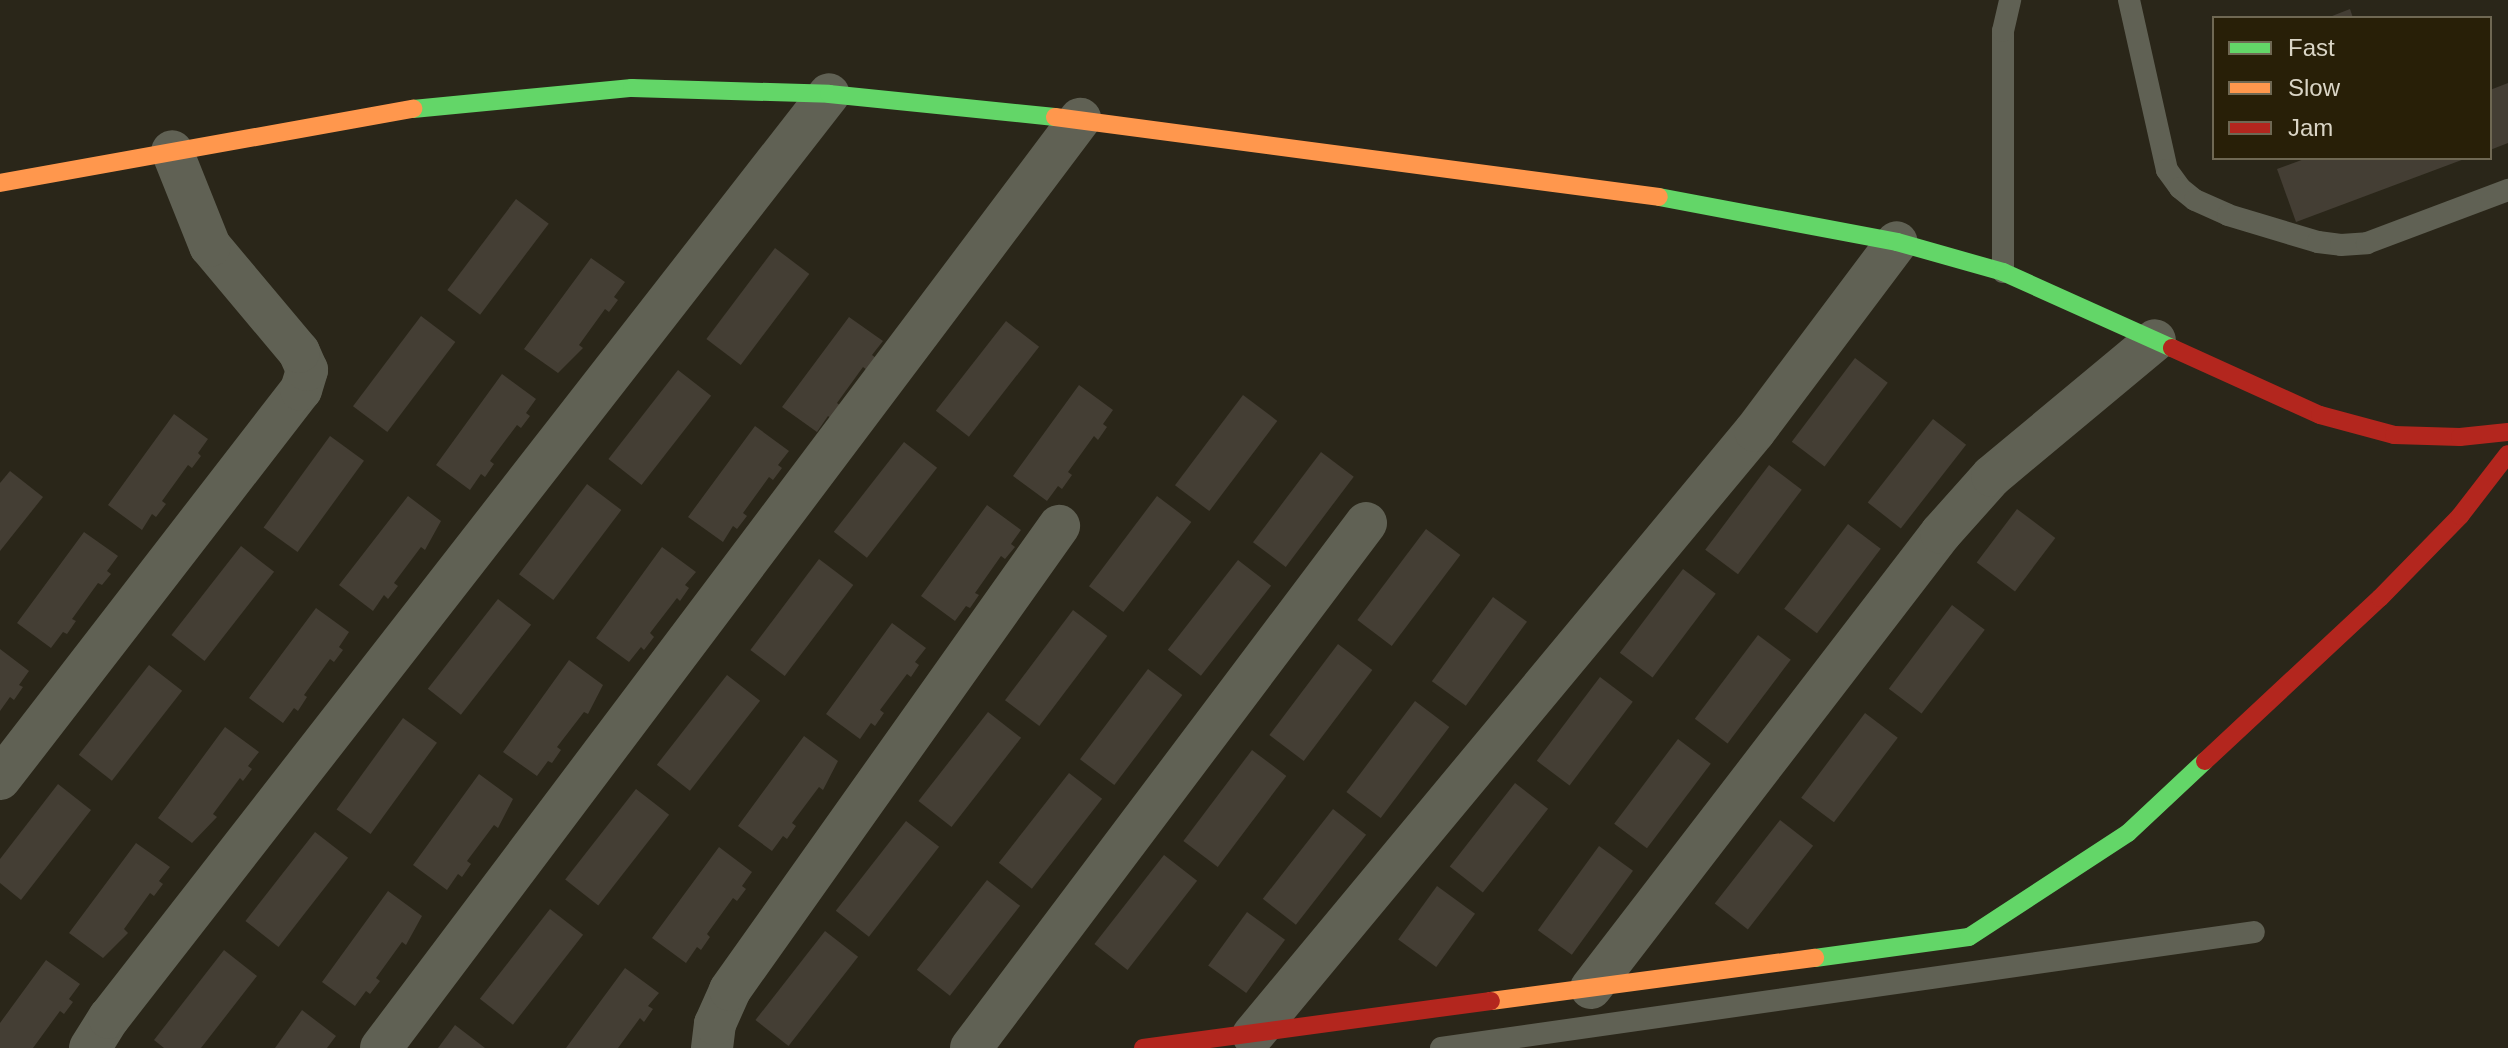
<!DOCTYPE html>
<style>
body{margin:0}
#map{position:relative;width:2508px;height:1048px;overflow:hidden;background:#2a2619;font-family:Arial,sans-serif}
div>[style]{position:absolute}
.building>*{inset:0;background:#443e34;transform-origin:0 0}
.lane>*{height:22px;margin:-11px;padding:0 11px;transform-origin:11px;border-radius:11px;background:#606154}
.street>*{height:42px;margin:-21px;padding:0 21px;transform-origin:21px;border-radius:21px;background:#606154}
.fast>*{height:18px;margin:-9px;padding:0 9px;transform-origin:9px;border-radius:9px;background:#63d668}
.slow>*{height:18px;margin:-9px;padding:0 9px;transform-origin:9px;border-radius:9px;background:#ff974d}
.jam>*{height:18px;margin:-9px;padding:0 9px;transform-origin:9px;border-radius:9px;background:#b3261e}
span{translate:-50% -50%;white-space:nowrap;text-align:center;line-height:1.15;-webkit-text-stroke:7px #281f07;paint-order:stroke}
.legend{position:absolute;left:2212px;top:16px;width:280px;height:144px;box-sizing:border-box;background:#281f07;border:2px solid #6f6853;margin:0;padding:10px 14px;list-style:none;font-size:24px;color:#dad5c6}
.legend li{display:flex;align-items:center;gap:16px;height:40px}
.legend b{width:40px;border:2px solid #6f6853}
</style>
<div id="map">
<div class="building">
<div style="clip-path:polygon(2350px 9px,2353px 18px,2327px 18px)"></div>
<div style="clip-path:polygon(2508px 83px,2508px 143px,2490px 150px,2490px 90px)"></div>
<div style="clip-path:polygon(2307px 158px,2467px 158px,2296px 222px,2277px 169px)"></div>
<div style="left:516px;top:199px;width:41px;height:114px;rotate:37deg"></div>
<div style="left:775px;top:248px;width:43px;height:114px;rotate:37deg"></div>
<div style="clip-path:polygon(591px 258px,625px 282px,614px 297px,618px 300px,609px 312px,605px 309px,579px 345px,583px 348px,558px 373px,524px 349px)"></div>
<div style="left:421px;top:316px;width:43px;height:113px;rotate:37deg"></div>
<div style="clip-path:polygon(849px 317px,883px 341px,872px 355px,876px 358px,867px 370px,863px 367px,837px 403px,841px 406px,832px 419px,828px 416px,817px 432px,782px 407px)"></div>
<div style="left:1006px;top:321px;width:42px;height:114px;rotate:38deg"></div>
<div style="left:1855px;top:358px;width:41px;height:105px;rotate:37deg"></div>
<div style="left:678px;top:370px;width:42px;height:113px;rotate:38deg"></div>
<div style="clip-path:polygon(502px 374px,536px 399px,526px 413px,530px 416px,521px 428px,517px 425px,490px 461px,494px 464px,485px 477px,481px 474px,470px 490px,436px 465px)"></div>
<div style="clip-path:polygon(1079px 385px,1113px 410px,1103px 424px,1107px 427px,1098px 440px,1094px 436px,1068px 472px,1072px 475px,1062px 489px,1058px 486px,1047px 501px,1013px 476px)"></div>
<div style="left:1243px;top:395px;width:43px;height:113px;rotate:37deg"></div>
<div style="clip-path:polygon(174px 414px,208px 439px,198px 453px,201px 456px,192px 468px,188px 465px,162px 501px,166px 504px,156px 517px,152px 514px,142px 530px,108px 505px)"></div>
<div style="left:1933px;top:419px;width:42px;height:106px;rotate:38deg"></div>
<div style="clip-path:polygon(755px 426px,789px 451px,778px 465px,782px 468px,773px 480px,769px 477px,743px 513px,747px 516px,737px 529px,733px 526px,723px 542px,688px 517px)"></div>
<div style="left:330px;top:436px;width:42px;height:113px;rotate:36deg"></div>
<div style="left:904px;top:442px;width:42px;height:114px;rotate:38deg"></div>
<div style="left:1321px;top:452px;width:41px;height:113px;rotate:37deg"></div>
<div style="left:1769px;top:465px;width:41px;height:106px;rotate:37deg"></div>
<div style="clip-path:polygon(10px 471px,43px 497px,0 551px,0 483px)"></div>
<div style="left:587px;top:484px;width:43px;height:113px;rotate:37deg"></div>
<div style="clip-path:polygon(408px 496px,441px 521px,425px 550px,421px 547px,394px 583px,398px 586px,388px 599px,384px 595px,373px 611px,339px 585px)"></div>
<div style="left:1157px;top:496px;width:43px;height:113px;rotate:37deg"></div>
<div style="clip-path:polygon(987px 505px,1021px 530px,1011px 544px,1015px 547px,1005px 559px,1001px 556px,975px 593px,979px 595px,970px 608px,966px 606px,955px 621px,921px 596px)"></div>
<div style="left:2017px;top:509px;width:48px;height:67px;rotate:37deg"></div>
<div style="left:1848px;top:524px;width:41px;height:106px;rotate:37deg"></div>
<div style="left:1426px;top:529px;width:43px;height:114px;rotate:37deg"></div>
<div style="clip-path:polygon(84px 532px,118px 556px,107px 571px,111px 574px,102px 585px,98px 583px,72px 619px,76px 621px,67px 634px,63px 632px,51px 648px,17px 623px)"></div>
<div style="left:241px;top:546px;width:42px;height:113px;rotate:38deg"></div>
<div style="clip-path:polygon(662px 547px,696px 572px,685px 585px,689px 588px,680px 601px,677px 598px,650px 633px,654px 637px,644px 650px,641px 647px,629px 662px,596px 638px)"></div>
<div style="left:819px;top:559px;width:43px;height:114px;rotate:37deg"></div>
<div style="left:1238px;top:560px;width:42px;height:114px;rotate:38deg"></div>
<div style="left:1683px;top:569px;width:41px;height:105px;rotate:37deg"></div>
<div style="left:1493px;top:597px;width:42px;height:104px;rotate:36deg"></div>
<div style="left:498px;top:599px;width:42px;height:114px;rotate:38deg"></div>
<div style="left:1952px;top:605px;width:41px;height:105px;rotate:37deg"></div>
<div style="clip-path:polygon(316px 608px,349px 632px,339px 647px,343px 650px,334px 662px,330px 659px,304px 695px,307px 697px,298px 711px,294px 708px,283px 723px,249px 698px)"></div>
<div style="left:1073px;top:610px;width:43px;height:113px;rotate:37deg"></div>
<div style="clip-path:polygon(892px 623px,926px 648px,915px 662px,919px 665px,911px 677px,907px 674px,880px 710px,884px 713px,875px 726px,871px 723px,860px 739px,826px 714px)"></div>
<div style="left:1758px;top:635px;width:41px;height:105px;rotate:37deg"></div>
<div style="left:1338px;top:644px;width:43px;height:114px;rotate:37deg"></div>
<div style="clip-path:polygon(0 649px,29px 671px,19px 685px,23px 687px,14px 700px,10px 697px,0 711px)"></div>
<div style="clip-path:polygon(569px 660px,603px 685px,588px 714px,584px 712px,557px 747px,561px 750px,552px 763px,548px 761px,537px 776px,503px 752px)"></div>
<div style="left:149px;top:665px;width:42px;height:114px;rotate:38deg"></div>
<div style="left:1148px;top:669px;width:43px;height:113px;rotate:37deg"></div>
<div style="left:727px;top:675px;width:42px;height:114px;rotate:38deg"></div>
<div style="left:1600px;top:677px;width:41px;height:105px;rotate:37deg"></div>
<div style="left:1415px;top:701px;width:43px;height:114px;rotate:37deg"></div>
<div style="left:988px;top:712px;width:42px;height:113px;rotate:38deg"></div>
<div style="left:1865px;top:713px;width:41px;height:106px;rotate:37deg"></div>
<div style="left:403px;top:718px;width:42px;height:113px;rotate:36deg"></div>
<div style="clip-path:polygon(225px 727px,259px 752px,248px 766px,252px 769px,243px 781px,240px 778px,213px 814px,217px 817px,192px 843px,158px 818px)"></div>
<div style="clip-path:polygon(804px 736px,838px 761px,823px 790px,819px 787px,792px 823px,796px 826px,787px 839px,783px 836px,772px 851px,738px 826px)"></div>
<div style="left:1678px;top:739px;width:41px;height:106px;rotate:37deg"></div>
<div style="left:1252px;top:750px;width:43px;height:114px;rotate:37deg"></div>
<div style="left:1069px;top:773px;width:42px;height:114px;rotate:38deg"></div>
<div style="clip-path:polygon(479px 774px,513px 799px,498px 828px,494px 825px,467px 861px,471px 864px,462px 877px,458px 874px,447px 890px,413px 865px)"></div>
<div style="left:1515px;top:783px;width:42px;height:106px;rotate:38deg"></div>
<div style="clip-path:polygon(58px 784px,91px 810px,21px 900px,0 883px,0 859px)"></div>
<div style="left:636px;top:789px;width:42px;height:115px;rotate:38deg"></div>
<div style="left:1333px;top:809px;width:42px;height:114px;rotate:38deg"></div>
<div style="left:1780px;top:820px;width:42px;height:106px;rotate:38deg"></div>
<div style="left:906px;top:821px;width:42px;height:114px;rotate:38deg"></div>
<div style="left:315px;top:832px;width:42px;height:113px;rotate:38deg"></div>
<div style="clip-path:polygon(136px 843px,170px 867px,159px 881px,163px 884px,154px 896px,150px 893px,124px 929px,128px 933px,103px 958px,69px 933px)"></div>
<div style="left:1599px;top:846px;width:42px;height:104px;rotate:36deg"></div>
<div style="clip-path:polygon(719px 847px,752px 872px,742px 886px,746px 889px,737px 901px,733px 898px,707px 934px,710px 937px,701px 950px,697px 947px,686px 963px,652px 938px)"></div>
<div style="left:1164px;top:855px;width:42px;height:113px;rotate:38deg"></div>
<div style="left:987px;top:880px;width:42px;height:114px;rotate:38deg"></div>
<div style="left:1437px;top:886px;width:47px;height:66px;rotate:36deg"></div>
<div style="clip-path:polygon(388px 891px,422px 916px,406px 945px,402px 942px,376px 978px,380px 981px,370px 994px,366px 991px,355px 1006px,322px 982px)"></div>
<div style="left:550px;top:909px;width:42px;height:114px;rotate:38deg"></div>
<div style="left:1247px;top:912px;width:47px;height:66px;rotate:36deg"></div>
<div style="left:825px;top:931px;width:42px;height:113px;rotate:38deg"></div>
<div style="clip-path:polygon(224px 950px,257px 976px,201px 1048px,164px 1048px,154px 1040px)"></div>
<div style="clip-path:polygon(46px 960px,80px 984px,69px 999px,73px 1002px,64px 1014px,60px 1011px,33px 1048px,0 1048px,0 1023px)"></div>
<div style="clip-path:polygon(625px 968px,659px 993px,648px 1006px,653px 1009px,644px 1022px,640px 1018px,618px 1048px,566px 1048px)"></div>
<div style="clip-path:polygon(302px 1010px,336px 1036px,327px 1048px,275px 1048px)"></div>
<div style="clip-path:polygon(455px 1025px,485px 1048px,438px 1048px)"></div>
</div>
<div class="lane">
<div style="left:2129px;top:0;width:174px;rotate:77.4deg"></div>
<div style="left:2167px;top:170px;width:22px;rotate:54deg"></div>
<div style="left:2180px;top:188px;width:19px;rotate:39deg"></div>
<div style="left:2195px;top:200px;width:36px;rotate:24deg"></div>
<div style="left:2228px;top:215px;width:94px;rotate:16.7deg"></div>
<div style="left:2318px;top:242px;width:23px;rotate:7deg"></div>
<div style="left:2341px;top:245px;width:26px;rotate:-4deg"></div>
<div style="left:2367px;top:243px;width:151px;rotate:-20.6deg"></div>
<div style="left:2003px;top:272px;width:241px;rotate:-90deg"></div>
<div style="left:2003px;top:31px;width:32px;rotate:-77deg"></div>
<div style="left:1441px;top:1048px;width:821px;rotate:-8.12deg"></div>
</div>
<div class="street">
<div style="left:0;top:779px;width:492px;rotate:-52.3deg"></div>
<div style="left:301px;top:390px;width:21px;rotate:-73deg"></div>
<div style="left:307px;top:370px;width:20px;rotate:-114deg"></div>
<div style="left:299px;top:352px;width:138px;rotate:-130deg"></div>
<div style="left:210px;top:246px;width:102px;rotate:-111.8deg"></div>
<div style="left:1591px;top:988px;width:574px;rotate:-52.43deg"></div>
<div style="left:1941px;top:533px;width:76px;rotate:-48.2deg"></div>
<div style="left:1992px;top:476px;width:212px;rotate:-39.8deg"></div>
<div style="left:1253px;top:1035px;width:785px;rotate:-50.27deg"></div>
<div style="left:1755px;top:431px;width:236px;rotate:-53.1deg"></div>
<div style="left:90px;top:1048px;width:36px;rotate:-58deg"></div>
<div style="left:109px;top:1018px;width:1171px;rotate:-52.07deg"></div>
<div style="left:381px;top:1048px;width:1163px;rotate:-53.04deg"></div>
<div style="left:712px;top:1048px;width:24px;rotate:-83deg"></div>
<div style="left:715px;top:1024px;width:37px;rotate:-66deg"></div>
<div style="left:730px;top:990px;width:569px;rotate:-54.66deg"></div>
<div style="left:971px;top:1048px;width:657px;rotate:-53.04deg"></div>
</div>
<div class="fast">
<div style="left:413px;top:109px;width:220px;rotate:-5.5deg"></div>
<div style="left:632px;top:88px;width:197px;rotate:1.7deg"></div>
<div style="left:829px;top:94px;width:227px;rotate:5.8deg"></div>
<div style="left:1659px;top:197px;width:242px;rotate:10.7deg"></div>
<div style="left:1897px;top:242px;width:110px;rotate:15.8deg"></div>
<div style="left:2003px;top:272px;width:185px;rotate:24.2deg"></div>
<div style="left:1815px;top:958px;width:155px;rotate:-7.8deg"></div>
<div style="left:1969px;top:937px;width:190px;rotate:-33.2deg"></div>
<div style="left:2128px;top:833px;width:105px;rotate:-43.1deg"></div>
</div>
<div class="slow">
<div style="left:1055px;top:117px;width:609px;rotate:7.54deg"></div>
<div style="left:0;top:183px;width:420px;rotate:-10.2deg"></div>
<div style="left:1491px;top:1001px;width:327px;rotate:-7.6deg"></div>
</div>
<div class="jam">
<div style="left:2172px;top:348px;width:162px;rotate:24.4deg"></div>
<div style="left:2320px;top:415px;width:77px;rotate:15.1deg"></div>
<div style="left:2394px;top:435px;width:66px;rotate:1.7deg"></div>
<div style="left:2460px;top:437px;width:48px;rotate:-5.9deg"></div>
<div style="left:2205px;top:761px;width:239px;rotate:-43deg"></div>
<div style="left:2380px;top:598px;width:115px;rotate:-45.7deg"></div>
<div style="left:2460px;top:516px;width:78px;rotate:-52.3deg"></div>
<div style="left:1143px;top:1048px;width:351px;rotate:-7.7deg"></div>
</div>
<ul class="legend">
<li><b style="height:10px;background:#63d668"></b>Fast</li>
<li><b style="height:10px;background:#ff974d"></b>Slow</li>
<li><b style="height:10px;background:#b3261e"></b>Jam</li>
</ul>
</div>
